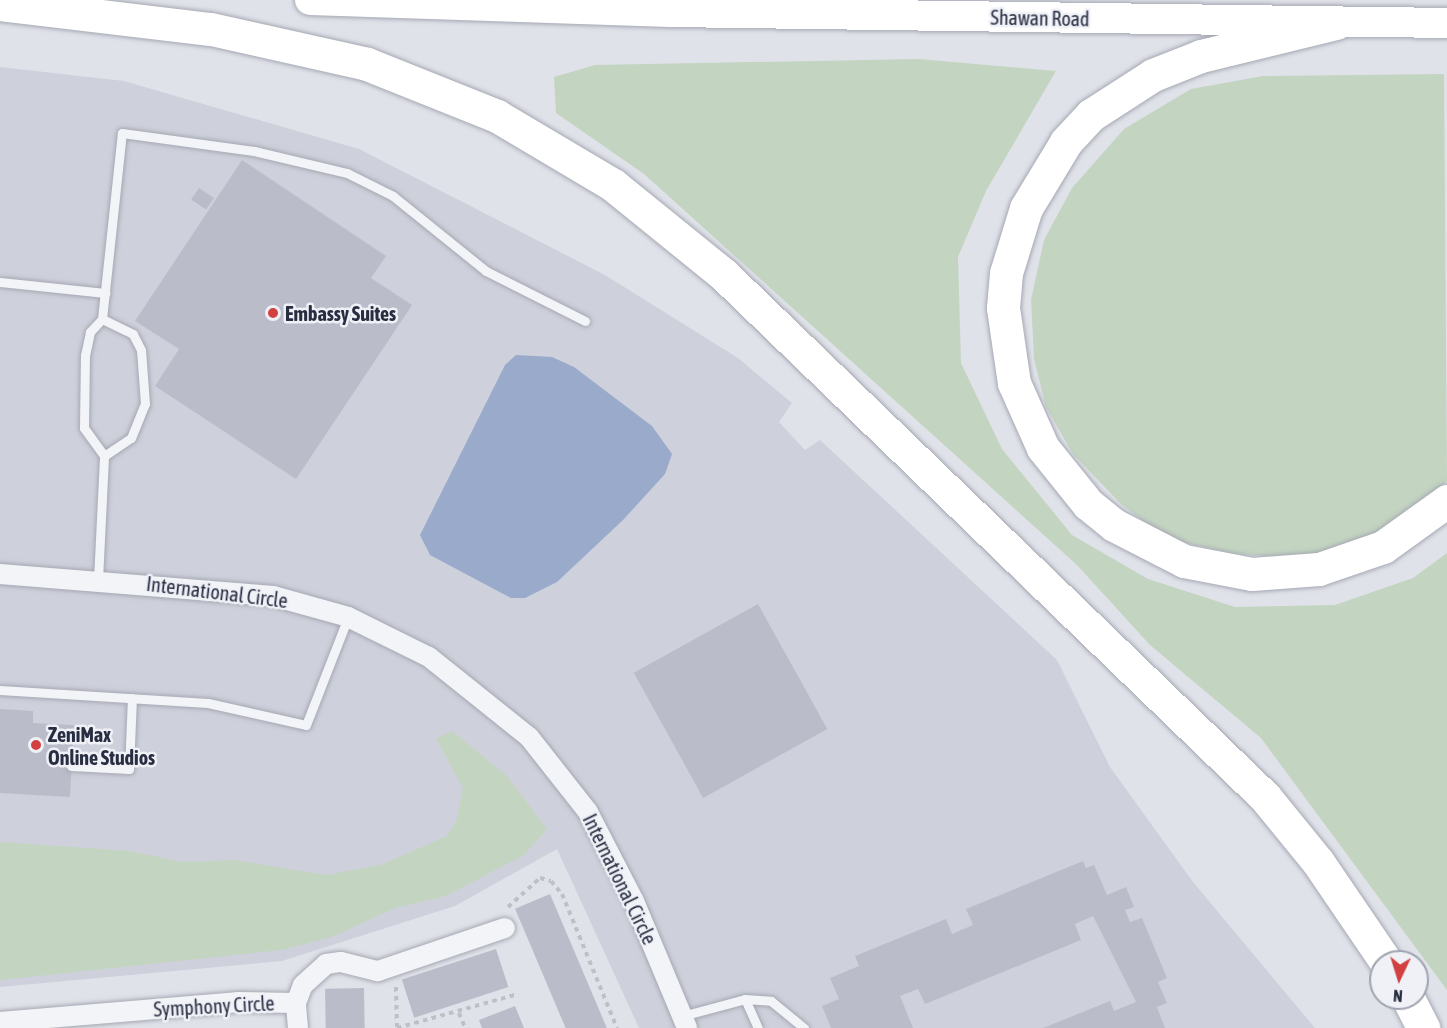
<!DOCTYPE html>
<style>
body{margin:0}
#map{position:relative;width:1447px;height:1028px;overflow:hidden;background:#e0e2e9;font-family:"Asap Condensed",sans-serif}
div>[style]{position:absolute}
.built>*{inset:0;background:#ced1db}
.green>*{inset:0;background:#c3d4c1}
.water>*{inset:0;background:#99aacb}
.building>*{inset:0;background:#babdc9;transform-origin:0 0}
.path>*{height:4px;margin-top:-2px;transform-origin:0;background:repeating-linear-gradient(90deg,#bec0c8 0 4.5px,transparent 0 9px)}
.roads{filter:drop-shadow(0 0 2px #a5a8b3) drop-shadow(0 0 2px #a5a8b3)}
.service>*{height:9px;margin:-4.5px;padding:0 4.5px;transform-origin:4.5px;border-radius:4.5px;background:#f3f4f7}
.minor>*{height:20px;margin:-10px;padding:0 10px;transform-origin:10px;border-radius:10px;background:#f3f4f7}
.primary>*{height:30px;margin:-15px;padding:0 15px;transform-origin:15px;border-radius:15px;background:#fff}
.motorway>*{height:33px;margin:-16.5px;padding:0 16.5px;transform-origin:16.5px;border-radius:16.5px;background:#fff}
.dots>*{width:16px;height:16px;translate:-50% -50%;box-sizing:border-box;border:3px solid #eff1f7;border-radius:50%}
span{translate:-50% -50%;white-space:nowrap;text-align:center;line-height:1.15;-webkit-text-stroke:5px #eff1f7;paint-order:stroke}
.street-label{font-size:20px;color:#282d41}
.poi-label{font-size:20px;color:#282d41;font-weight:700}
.left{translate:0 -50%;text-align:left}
.north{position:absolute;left:1369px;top:950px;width:60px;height:60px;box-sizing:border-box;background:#eff1f7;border:2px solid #9fa3ae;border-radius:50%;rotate:184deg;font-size:16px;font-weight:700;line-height:24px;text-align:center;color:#282d41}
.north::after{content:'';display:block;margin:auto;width:21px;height:27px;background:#d34041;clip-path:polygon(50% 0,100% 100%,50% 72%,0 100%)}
</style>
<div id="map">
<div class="built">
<div style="clip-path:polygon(0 67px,124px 81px,359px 149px,605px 275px,738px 358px,792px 403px,779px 422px,805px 450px,820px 440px,1057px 660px,1110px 767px,1193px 882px,1315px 1028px,639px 1028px,557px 849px,455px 906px,282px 961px,0 987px)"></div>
</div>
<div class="green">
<div style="clip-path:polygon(919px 59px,1056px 71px,986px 191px,958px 257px,961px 363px,1002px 449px,1072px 535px,1148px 579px,1235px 607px,1335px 605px,1413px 578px,1447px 553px,1447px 990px,1261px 738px,1150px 645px,1077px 565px,644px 174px,556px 113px,554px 77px,595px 65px)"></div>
<div style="clip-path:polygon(1444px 74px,1447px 481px,1396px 526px,1342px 550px,1284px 557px,1236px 554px,1168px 539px,1122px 505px,1073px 454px,1046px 407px,1034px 359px,1031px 300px,1044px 240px,1072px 188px,1124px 129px,1191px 89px,1263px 76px)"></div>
<div style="clip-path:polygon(452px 731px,507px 776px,547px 829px,524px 855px,446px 896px,395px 908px,332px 937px,281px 950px,0 980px,0 842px,129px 851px,183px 862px,235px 860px,326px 875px,381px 865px,447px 836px,456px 822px,463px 788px,436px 739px)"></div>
</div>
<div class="water">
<div style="clip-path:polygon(516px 355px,552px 357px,574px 367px,652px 426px,672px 454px,665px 474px,623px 520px,557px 582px,525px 598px,511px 598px,430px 555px,420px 535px,505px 365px)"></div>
</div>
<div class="building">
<div style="clip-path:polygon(242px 160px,386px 256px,371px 278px,412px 305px,296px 479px,155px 386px,179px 349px,135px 321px)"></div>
<div style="left:199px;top:188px;width:18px;height:14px;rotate:34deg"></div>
<div style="left:758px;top:604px;width:143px;height:142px;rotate:61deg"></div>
<div style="clip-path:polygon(0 709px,33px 711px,33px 723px,74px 725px,70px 797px,0 793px)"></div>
<div style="clip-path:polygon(1083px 861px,1086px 868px,1094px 865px,1107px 895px,1126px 887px,1134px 907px,1125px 910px,1130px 922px,1142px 918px,1167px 978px,1158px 982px,1167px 1003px,1157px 1007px,1165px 1028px,1043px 1028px,1110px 1001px,1114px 1011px,1136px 1002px,1093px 916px,1075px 924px,1081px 940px,925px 1004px,918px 989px,900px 996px,913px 1028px,831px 1028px,822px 1006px,839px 999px,830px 978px,859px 966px,855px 956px,946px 919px,952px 934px,973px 925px,966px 909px)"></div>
<div style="left:550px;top:894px;width:146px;height:38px;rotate:67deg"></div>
<div style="left:496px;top:949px;width:40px;height:99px;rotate:72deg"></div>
<div style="left:364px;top:988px;width:40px;height:39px;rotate:89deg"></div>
<div style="clip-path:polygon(515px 1006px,524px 1028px,482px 1028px,479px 1020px)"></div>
</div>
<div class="path">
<div style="left:508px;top:907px;width:43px;rotate:-42.2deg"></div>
<div style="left:540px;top:878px;width:11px;rotate:15deg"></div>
<div style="left:551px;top:881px;width:17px;rotate:50deg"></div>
<div style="left:562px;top:894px;width:145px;rotate:67.7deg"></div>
<div style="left:396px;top:987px;width:40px;rotate:88.6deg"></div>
<div style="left:459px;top:1013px;width:16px;rotate:68deg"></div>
<div style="left:397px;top:1028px;width:126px;rotate:-15.7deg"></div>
</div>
<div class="roads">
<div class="service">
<div style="left:0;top:282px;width:106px;rotate:6deg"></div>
<div style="left:102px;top:319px;width:187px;rotate:-83.9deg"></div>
<div style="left:122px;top:133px;width:133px;rotate:7.8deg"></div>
<div style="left:254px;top:151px;width:96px;rotate:13.3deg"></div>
<div style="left:347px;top:173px;width:51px;rotate:26.6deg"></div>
<div style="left:393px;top:196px;width:119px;rotate:38.9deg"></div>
<div style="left:486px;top:271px;width:111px;rotate:26.8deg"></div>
<div style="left:98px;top:580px;width:124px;rotate:-87.2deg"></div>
<div style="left:104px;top:456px;width:32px;rotate:-34deg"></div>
<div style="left:131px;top:438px;width:37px;rotate:-68deg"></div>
<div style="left:145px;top:404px;width:54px;rotate:-94.2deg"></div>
<div style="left:141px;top:350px;width:18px;rotate:-117deg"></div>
<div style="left:133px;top:334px;width:34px;rotate:-154deg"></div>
<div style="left:102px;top:319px;width:18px;rotate:133deg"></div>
<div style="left:90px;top:332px;width:24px;rotate:102deg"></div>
<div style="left:85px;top:355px;width:73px;rotate:90.8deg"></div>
<div style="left:84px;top:428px;width:34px;rotate:54deg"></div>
<div style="left:0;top:690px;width:208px;rotate:3.6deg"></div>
<div style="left:208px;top:703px;width:100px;rotate:12.7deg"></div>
<div style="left:306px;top:725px;width:116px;rotate:-68.7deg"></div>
<div style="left:71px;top:766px;width:58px;rotate:3deg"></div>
<div style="left:129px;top:769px;width:71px;rotate:-87.6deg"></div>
<div style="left:745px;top:999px;width:32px;rotate:66deg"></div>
<div style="left:682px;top:1016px;width:65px;rotate:-15.1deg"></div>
<div style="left:745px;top:999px;width:26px;rotate:4deg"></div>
<div style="left:771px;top:1001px;width:43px;rotate:39.3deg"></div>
</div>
<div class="minor">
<div style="left:0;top:574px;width:274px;rotate:4.6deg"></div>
<div style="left:273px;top:596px;width:78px;rotate:15.6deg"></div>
<div style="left:348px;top:617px;width:90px;rotate:26.3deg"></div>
<div style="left:429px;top:657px;width:128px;rotate:38.7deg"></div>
<div style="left:529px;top:737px;width:95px;rotate:51.8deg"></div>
<div style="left:588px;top:812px;width:100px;rotate:62.7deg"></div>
<div style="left:634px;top:901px;width:138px;rotate:67.3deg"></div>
<div style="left:0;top:1022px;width:240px;rotate:-4.8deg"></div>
<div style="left:239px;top:1002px;width:57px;rotate:1deg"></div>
<div style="left:298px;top:1028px;width:25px;rotate:-95deg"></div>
<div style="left:296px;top:1003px;width:19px;rotate:-69deg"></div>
<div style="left:303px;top:985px;width:31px;rotate:-42deg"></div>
<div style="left:326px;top:964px;width:15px;rotate:-8deg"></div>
<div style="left:341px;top:962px;width:38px;rotate:14deg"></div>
<div style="left:378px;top:971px;width:134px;rotate:-18.7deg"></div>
</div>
<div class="primary">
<div style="left:310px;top:0;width:360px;rotate:1.9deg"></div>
<div style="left:670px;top:12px;width:777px;rotate:0.81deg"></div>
</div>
<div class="motorway">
<div style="left:0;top:4px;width:212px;rotate:6.8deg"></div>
<div style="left:211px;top:29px;width:160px;rotate:12.6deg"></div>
<div style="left:367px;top:64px;width:140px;rotate:21.8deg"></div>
<div style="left:497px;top:116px;width:135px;rotate:30.7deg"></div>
<div style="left:613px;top:185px;width:143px;rotate:39deg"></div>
<div style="left:724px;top:275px;width:752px;rotate:43.98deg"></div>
<div style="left:1265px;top:797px;width:84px;rotate:50.8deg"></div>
<div style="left:1318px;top:862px;width:121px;rotate:55.8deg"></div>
<div style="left:1336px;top:23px;width:139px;rotate:166.3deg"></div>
<div style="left:1201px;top:56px;width:52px;rotate:158.4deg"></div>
<div style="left:1153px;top:75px;width:74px;rotate:147.2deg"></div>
<div style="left:1091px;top:115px;width:37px;rotate:133deg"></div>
<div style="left:1066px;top:142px;width:77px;rotate:121.2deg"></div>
<div style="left:1026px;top:208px;width:68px;rotate:107.1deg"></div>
<div style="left:1006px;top:273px;width:35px;rotate:95deg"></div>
<div style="left:1003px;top:308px;width:76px;rotate:81.7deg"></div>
<div style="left:1014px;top:383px;width:71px;rotate:66deg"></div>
<div style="left:1043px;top:448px;width:72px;rotate:51.2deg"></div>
<div style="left:1088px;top:504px;width:33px;rotate:39deg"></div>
<div style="left:1114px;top:525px;width:79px;rotate:27.2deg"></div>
<div style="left:1184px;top:561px;width:69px;rotate:10.8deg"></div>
<div style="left:1252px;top:574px;width:67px;rotate:-4.3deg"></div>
<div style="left:1319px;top:569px;width:68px;rotate:-19deg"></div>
<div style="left:1383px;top:547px;width:79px;rotate:-35.7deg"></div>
<div style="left:1408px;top:998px;width:34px;rotate:63deg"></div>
</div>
</div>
<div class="dots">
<div style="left:273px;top:313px;background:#d34041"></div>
<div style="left:36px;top:745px;background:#d34041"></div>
</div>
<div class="street-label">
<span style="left:1040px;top:18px;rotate:1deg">Shawan Road</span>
<span style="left:217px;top:592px;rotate:7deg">International Circle</span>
<span style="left:620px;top:879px;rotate:64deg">International Circle</span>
<span style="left:214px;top:1006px;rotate:-3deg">Symphony Circle</span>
</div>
<div class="poi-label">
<span class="left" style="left:285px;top:313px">Embassy Suites</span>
<span class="left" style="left:48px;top:746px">ZeniMax<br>Online Studios</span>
</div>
<div class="north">N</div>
</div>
